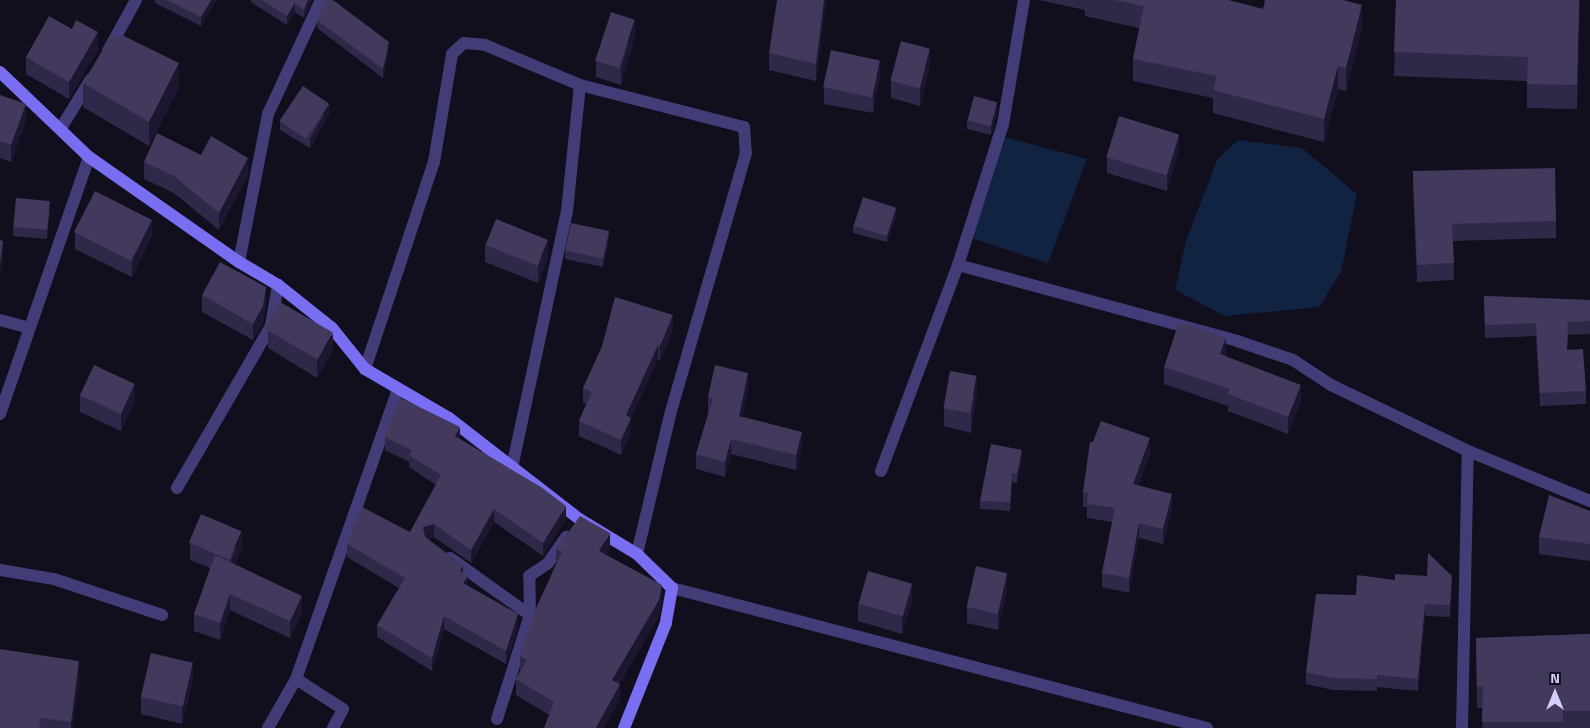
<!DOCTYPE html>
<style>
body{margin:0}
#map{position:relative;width:1590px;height:728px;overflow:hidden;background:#110e1d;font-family:"Titillium Web",sans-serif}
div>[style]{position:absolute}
.water>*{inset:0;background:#122341}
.street>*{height:12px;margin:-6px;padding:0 6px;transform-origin:6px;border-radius:6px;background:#433d77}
.secondary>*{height:12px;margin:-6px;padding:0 6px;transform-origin:6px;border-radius:6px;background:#796ef1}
.wall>*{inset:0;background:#302849}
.shaded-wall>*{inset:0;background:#1c1630}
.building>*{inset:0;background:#42395c;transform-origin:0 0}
span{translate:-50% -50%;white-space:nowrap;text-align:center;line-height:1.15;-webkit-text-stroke:4.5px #110e1d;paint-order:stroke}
.north{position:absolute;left:1530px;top:668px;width:50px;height:50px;-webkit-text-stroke:4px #110e1d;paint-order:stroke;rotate:0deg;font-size:14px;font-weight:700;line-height:20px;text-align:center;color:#d6cefa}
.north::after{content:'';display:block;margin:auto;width:18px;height:22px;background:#d6cefa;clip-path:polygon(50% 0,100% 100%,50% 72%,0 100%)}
</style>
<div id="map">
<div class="water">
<div style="clip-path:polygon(993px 134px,1087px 159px,1048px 263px,968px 237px)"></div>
<div style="clip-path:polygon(1238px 140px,1302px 148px,1357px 194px,1341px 272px,1319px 307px,1225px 316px,1175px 290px,1186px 241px,1217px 160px)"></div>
</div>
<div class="street">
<div style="left:1024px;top:0;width:126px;rotate:99.6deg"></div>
<div style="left:1003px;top:124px;width:148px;rotate:107.7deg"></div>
<div style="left:958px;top:265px;width:289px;rotate:15.2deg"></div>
<div style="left:1237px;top:341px;width:59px;rotate:18.7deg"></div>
<div style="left:1293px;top:360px;width:45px;rotate:33.3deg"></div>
<div style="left:1331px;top:385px;width:152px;rotate:25.7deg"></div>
<div style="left:1468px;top:451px;width:132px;rotate:22.3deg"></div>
<div style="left:108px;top:51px;width:58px;rotate:-61.2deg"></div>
<div style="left:580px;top:85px;width:169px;rotate:14.4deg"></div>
<div style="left:744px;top:127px;width:26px;rotate:86deg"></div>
<div style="left:746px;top:153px;width:269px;rotate:106.2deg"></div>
<div style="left:671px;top:411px;width:147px;rotate:103.4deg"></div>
<div style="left:61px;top:128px;width:57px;rotate:-58.5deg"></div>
<div style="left:239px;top:262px;width:151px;rotate:-78.9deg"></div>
<div style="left:268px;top:114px;width:126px;rotate:-65.1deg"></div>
<div style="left:0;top:320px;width:30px;rotate:15deg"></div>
<div style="left:365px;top:369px;width:218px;rotate:-71.6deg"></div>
<div style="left:434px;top:162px;width:109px;rotate:-80.5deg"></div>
<div style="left:452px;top:54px;width:16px;rotate:-43deg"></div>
<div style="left:464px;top:43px;width:21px;rotate:5deg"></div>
<div style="left:485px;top:45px;width:103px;rotate:22.8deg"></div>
<div style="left:580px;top:85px;width:127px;rotate:95.9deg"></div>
<div style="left:567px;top:211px;width:262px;rotate:102.1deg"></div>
<div style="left:0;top:414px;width:272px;rotate:-70.9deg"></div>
<div style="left:881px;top:471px;width:220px;rotate:-69.5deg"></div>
<div style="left:177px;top:488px;width:187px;rotate:-59.9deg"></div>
<div style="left:271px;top:326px;width:42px;rotate:-80.3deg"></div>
<div style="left:450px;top:558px;width:98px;rotate:35.5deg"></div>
<div style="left:530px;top:615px;width:39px;rotate:-91deg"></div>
<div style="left:529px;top:576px;width:23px;rotate:-34deg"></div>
<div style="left:548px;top:563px;width:32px;rotate:-55deg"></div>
<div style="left:0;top:570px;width:55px;rotate:9.5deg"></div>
<div style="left:54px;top:579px;width:114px;rotate:18.4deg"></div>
<div style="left:672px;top:588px;width:553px;rotate:14.66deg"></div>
<div style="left:497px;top:719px;width:109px;rotate:-72.4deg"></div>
<div style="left:268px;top:728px;width:56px;rotate:-60.3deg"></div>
<div style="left:333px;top:728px;width:21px;rotate:-62deg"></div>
<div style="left:343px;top:709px;width:56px;rotate:-147.4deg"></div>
<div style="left:296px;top:679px;width:307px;rotate:-70.6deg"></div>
<div style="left:1462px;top:728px;width:277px;rotate:-88.8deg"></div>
</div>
<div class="secondary">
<div style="left:0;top:72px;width:123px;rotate:43.7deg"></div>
<div style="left:89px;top:157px;width:183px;rotate:35deg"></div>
<div style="left:239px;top:262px;width:45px;rotate:30.5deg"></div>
<div style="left:278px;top:285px;width:69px;rotate:38.5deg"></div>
<div style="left:332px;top:328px;width:53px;rotate:51.2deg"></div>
<div style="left:365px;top:369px;width:97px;rotate:30.3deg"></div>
<div style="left:449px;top:418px;width:165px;rotate:37.8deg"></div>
<div style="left:579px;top:519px;width:68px;rotate:31.1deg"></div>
<div style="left:637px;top:554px;width:49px;rotate:44.2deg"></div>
<div style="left:672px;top:588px;width:36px;rotate:100deg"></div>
<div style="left:666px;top:623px;width:113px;rotate:111.8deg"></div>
</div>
<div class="wall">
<div style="clip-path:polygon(155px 0,216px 0,201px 26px,155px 3px)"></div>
<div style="clip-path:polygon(251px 0,312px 0,304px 18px,295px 12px,287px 25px,251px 2px)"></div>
<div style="clip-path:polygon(826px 0,816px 81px,769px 70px,769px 53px)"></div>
<div style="clip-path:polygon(1039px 0,1228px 0,1263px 9px,1362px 27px,1346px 91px,1338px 89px,1324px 142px,1213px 113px,1213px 98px,1133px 81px,1133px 59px,1139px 28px,1085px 16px,1085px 10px)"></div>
<div style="clip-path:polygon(1396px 0,1580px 0,1577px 109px,1527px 108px,1527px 81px,1394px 76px)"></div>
<div style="clip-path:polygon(317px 20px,389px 51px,383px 78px,317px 28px)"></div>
<div style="clip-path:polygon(635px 37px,621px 85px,596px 77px,596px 61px)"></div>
<div style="clip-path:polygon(98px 49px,69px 99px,26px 74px,26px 57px)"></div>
<div style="clip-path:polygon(930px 65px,920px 106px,891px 98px,891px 81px)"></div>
<div style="clip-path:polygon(880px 76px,873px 113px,824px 104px,824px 87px)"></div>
<div style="clip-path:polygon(83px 83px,179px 87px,149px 146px,83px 107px)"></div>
<div style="clip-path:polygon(0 95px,26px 121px,11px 162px,0 158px)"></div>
<div style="clip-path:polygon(997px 111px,991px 135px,967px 129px,967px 120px)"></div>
<div style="clip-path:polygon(330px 113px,310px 148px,280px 130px,280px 121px)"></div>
<div style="clip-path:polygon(1179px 150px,1167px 191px,1107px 173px,1107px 157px)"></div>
<div style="clip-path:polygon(144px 162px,248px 175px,219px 230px,174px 193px,144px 179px)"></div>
<div style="clip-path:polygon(1413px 171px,1556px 221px,1556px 238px,1453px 241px,1454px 280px,1417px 282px,1413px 188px)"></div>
<div style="clip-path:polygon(50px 210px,47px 239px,13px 236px,13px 227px)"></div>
<div style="clip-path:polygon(896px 217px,887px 242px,853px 233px,853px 225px)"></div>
<div style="clip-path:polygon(75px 232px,152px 236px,132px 277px,75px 249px)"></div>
<div style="clip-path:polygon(609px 240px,603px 267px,565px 259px,565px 250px)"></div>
<div style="clip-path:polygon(485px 245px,548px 257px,538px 283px,485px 262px)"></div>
<div style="clip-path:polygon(202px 295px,266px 304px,263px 323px,253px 340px,202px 312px)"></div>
<div style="clip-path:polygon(1484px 296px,1590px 300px,1590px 334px,1568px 335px,1567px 350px,1586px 391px,1586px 404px,1540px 406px,1536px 336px,1485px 338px)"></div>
<div style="clip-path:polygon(673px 330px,660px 361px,658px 359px,631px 418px,631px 432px,621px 455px,579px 436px,579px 421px,586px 404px,583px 403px,583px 388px)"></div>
<div style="clip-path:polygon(268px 331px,333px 350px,317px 378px,268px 348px)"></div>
<div style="clip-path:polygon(1226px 355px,1225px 356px,1301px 402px,1288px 434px,1228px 411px,1228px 406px,1164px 384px,1164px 367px)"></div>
<div style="clip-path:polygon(748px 388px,742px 417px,802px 447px,796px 470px,731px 454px,725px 477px,696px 469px,696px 454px,709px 412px,708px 412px,708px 397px)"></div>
<div style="clip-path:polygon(977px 392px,971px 433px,944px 426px,944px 409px)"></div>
<div style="clip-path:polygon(80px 395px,135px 401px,121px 431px,80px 412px)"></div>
<div style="clip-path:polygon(385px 437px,460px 439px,566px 519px,543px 556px,494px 522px,471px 563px,434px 537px,427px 539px,463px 573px,468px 586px,518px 627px,506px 664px,444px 629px,432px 671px,377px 637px,377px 625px,399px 588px,347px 557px,347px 544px,410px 532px,436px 485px,409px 467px,409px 462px,385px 450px)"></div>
<div style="clip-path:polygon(1150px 453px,1138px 486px,1172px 509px,1163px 544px,1139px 538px,1129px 593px,1102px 587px,1102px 573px,1112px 522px,1087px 518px,1087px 507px,1083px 507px,1083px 492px)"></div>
<div style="clip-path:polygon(1022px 459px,1017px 483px,1012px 482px,1010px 511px,980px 509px,980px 501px)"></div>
<div style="clip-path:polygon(1590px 511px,1590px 561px,1539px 554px,1539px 537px)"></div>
<div style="clip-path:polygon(190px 543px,242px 548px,235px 565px,302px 613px,290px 638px,230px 610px,220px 640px,194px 631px,194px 614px,210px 568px,190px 560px)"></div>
<div style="clip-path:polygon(556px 549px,610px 549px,606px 555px,662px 601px,659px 616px,619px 684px,620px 700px,549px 715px,516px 695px,516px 679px,520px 671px,520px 656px,556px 563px)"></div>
<div style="clip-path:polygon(1452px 588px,1450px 617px,1425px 616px,1418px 691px,1377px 687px,1377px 691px,1333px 690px,1306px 684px,1306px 672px,1356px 595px)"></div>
<div style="clip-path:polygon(1007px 590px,998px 630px,967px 623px,967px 607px)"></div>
<div style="clip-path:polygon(912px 601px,902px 634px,858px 621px,858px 604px)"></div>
<div style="clip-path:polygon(1590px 634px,1590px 728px,1482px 728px,1483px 708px,1477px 708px,1476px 638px)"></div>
<div style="clip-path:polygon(79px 678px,72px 728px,0 728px)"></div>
<div style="clip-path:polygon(193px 680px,182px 724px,141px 714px,141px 697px)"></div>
</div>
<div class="shaded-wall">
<div style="clip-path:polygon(211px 0,216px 0,201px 26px,201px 17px)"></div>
<div style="clip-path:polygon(308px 0,312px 0,304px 18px,304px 10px)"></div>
<div style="clip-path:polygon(824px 0,826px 0,826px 4px,816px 81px,816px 64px)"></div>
<div style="clip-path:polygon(1579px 0,1580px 0,1577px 109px,1577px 85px)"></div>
<div style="clip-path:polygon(295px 3px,295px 12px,287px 25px,287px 16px)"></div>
<div style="clip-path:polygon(1362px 5px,1362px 27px,1346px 91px,1346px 68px)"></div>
<div style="clip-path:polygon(635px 20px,635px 37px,621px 85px,621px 68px)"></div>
<div style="clip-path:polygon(98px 32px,98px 49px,69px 99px,69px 82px)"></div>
<div style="clip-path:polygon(389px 42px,389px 51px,383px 78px,383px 69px)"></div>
<div style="clip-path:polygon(930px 49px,930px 65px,920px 106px,920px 89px)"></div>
<div style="clip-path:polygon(880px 60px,880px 76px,873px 113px,873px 96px)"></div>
<div style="clip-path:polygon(179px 63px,179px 87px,149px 146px,149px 122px)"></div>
<div style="clip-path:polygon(1338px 66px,1338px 89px,1324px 142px,1324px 119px)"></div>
<div style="clip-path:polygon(997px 102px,997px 111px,991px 135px,991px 126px)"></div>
<div style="clip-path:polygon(26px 104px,26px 121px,11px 162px,11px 145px)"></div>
<div style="clip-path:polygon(330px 104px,330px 113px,310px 148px,310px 139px)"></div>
<div style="clip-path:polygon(1179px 134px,1179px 150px,1167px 191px,1167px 174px)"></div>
<div style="clip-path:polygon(248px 158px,248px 175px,219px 230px,219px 213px)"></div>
<div style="clip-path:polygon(50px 201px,50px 210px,47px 239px,47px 230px)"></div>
<div style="clip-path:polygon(896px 208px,896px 217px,887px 242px,887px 234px)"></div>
<div style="clip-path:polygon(152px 220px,152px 236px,132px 277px,132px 260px)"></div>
<div style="clip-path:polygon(609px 231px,609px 240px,603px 267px,603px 258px)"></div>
<div style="clip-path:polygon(548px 240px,548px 257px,538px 283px,538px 267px)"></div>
<div style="clip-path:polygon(3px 241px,3px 258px,0 281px,0 264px)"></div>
<div style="clip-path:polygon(266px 287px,266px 304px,263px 323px,253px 340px,253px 324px)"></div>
<div style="clip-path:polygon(673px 315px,673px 330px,660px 361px,660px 346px)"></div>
<div style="clip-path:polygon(333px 333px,333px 350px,317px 378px,317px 361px)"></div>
<div style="clip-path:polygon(1226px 338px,1226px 355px,1220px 371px,1220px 354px)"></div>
<div style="clip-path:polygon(658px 345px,658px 359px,631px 418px,631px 432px,621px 455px,621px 440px,626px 415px)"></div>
<div style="clip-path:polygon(748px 373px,748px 388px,739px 431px,739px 416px)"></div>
<div style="clip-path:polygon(977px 376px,977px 392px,971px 433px,971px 416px)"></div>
<div style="clip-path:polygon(135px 384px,135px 401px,121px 431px,121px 414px)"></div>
<div style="clip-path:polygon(1301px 385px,1301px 402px,1288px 434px,1288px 417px)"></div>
<div style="clip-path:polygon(460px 427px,460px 440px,455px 436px)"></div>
<div style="clip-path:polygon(802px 432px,802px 447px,796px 470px,796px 455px)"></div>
<div style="clip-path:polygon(1150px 438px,1150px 453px,1133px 499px,1133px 484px)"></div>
<div style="clip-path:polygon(731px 439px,731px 454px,725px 477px,725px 462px)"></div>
<div style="clip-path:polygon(1022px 450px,1022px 459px,1017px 483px,1017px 474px)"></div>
<div style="clip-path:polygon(1172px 494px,1172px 509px,1163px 544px,1163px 529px)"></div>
<div style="clip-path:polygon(566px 506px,566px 519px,543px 556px,543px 543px)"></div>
<div style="clip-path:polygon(494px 509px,494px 522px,471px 563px,471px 550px)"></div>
<div style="clip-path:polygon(1139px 523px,1139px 538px,1129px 593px,1129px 578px)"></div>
<div style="clip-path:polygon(434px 524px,434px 537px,423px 540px,423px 527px)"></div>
<div style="clip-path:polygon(242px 531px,242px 548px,231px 576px,231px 560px)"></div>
<div style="clip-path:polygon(610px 533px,610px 549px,599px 567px,599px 551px)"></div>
<div style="clip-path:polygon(463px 565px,463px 578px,460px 571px)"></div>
<div style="clip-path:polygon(1007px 573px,1007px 590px,998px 630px,998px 613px)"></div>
<div style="clip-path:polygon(468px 576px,468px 588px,463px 583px)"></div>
<div style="clip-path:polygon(1452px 576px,1452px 588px,1450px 617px,1450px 605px)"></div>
<div style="clip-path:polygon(912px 584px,912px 601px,902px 634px,902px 617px)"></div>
<div style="clip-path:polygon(662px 585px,662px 601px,659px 616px,612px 695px,612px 680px)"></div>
<div style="clip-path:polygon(230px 594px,230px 610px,220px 640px,220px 623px)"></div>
<div style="clip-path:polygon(302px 596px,302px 613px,290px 638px,290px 621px)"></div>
<div style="clip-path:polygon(1425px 604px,1425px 616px,1418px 691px,1418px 679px)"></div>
<div style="clip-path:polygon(518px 614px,518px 627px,506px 664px,506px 651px)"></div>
<div style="clip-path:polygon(444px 616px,444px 629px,432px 671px,432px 658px)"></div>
<div style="clip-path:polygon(79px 661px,79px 678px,72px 728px,71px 728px,71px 722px)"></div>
<div style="clip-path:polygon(193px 663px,193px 680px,182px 724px,182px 707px)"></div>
<div style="clip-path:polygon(620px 684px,620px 700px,604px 728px,596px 728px)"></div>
</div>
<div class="building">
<div style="clip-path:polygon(167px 0,211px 0,201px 17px)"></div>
<div style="clip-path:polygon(262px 0,308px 0,304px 10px,295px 3px,287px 16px)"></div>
<div style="clip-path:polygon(326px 0,333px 0,389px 42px,383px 69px,317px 20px)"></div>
<div style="clip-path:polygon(777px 0,824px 0,816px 64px,769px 53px)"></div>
<div style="clip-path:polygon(1114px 0,1228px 0,1263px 9px,1265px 0,1343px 0,1362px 5px,1346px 68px,1338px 66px,1324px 119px,1213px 90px,1217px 76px,1133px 59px,1144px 6px)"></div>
<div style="clip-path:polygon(1396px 0,1579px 0,1577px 85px,1527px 84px,1528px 57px,1394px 52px)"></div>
<div style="left:611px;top:12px;width:25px;height:51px;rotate:18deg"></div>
<div style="clip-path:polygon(49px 16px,72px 29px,76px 20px,98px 32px,69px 82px,26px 57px)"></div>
<div style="clip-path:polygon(112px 34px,120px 38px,122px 35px,179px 63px,149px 122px,83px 83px)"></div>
<div style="left:901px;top:41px;width:30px;height:41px;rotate:15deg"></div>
<div style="left:831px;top:50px;width:50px;height:38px;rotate:12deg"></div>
<div style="left:303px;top:86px;width:32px;height:42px;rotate:34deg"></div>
<div style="clip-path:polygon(0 95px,26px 104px,11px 145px,0 141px)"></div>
<div style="left:974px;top:96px;width:24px;height:25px;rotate:15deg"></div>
<div style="left:1119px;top:116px;width:63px;height:43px;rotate:17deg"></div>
<div style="clip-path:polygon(157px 133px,201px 155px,211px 136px,248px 158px,219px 213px,174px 176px,144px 162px)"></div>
<div style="clip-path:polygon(1555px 168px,1556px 221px,1452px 224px,1454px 263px,1417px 265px,1413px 171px)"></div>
<div style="left:95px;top:191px;width:64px;height:46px;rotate:27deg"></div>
<div style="left:863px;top:197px;width:35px;height:30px;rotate:18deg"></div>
<div style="left:16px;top:198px;width:34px;height:29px;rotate:5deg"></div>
<div style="left:496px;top:219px;width:56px;height:28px;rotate:22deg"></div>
<div style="left:571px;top:223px;width:39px;height:28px;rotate:12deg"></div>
<div style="clip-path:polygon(0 240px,3px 241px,0 264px)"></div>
<div style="clip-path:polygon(220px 262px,266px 287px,263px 306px,253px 324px,202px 295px)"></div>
<div style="clip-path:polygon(1484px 296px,1590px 300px,1590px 321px,1568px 322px,1567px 350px,1583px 349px,1586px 391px,1540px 393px,1536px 323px,1485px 325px)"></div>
<div style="clip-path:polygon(615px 297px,673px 315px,660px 346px,658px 345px,626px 415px,631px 418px,621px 440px,579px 421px,592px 392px,583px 388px,602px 346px)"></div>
<div style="left:280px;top:302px;width:61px;height:31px;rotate:30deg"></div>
<div style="clip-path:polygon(1179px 322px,1226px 338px,1220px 354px,1301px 385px,1288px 417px,1228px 394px,1230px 389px,1164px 367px)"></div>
<div style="left:94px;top:365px;width:45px;height:33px;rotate:25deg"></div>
<div style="clip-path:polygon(715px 365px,748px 373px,739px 416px,802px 432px,796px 455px,731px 439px,725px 462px,696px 454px,713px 398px,708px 397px)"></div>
<div style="left:950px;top:371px;width:27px;height:38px;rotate:10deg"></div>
<div style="clip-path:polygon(401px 398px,460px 427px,455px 436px,541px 487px,566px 506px,543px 543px,494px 509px,471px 550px,434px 524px,423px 527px,425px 537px,463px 565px,460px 571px,468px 576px,463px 583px,518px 614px,506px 651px,444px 616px,432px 658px,377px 625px,405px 578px,347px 544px,358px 515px,362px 507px,410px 532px,441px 475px,409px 455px,412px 450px,385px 437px)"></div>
<div style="clip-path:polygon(1101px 421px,1150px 438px,1133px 484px,1172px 494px,1163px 529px,1139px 523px,1129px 578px,1102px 573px,1115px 508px,1087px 504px,1088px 493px,1083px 492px,1090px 442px,1093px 442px)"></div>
<div style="clip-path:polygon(991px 444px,1022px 450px,1017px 474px,1012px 473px,1010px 502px,980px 501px)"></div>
<div style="clip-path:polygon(1549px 495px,1590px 511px,1590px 544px,1539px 537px)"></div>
<div style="left:201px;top:514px;width:44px;height:31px;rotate:23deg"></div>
<div style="clip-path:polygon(580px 516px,610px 533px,599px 551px,662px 585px,659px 600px,612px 680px,620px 684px,596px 728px,544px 728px,554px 702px,516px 679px,527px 660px,520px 656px,536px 608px,562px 552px,556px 549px)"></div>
<div style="clip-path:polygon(1428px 553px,1452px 576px,1450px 605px,1425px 604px,1418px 679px,1377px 675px,1377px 679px,1333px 678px,1306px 672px,1316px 594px,1356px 595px,1357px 575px,1395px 580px,1395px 574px,1427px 576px)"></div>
<div style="clip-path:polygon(215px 555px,302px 596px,290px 621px,230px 594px,220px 623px,194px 614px)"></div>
<div style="left:976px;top:566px;width:32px;height:42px;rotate:13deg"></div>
<div style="left:868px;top:571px;width:46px;height:34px;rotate:16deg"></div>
<div style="clip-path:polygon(1590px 634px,1590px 711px,1563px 711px,1563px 722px,1482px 722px,1483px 686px,1477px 687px,1476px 638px)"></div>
<div style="clip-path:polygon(0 649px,79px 661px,71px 722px,41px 718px,39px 728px,0 728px)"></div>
<div style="left:151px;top:653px;width:43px;height:45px;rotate:13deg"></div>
</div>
<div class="north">N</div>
</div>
